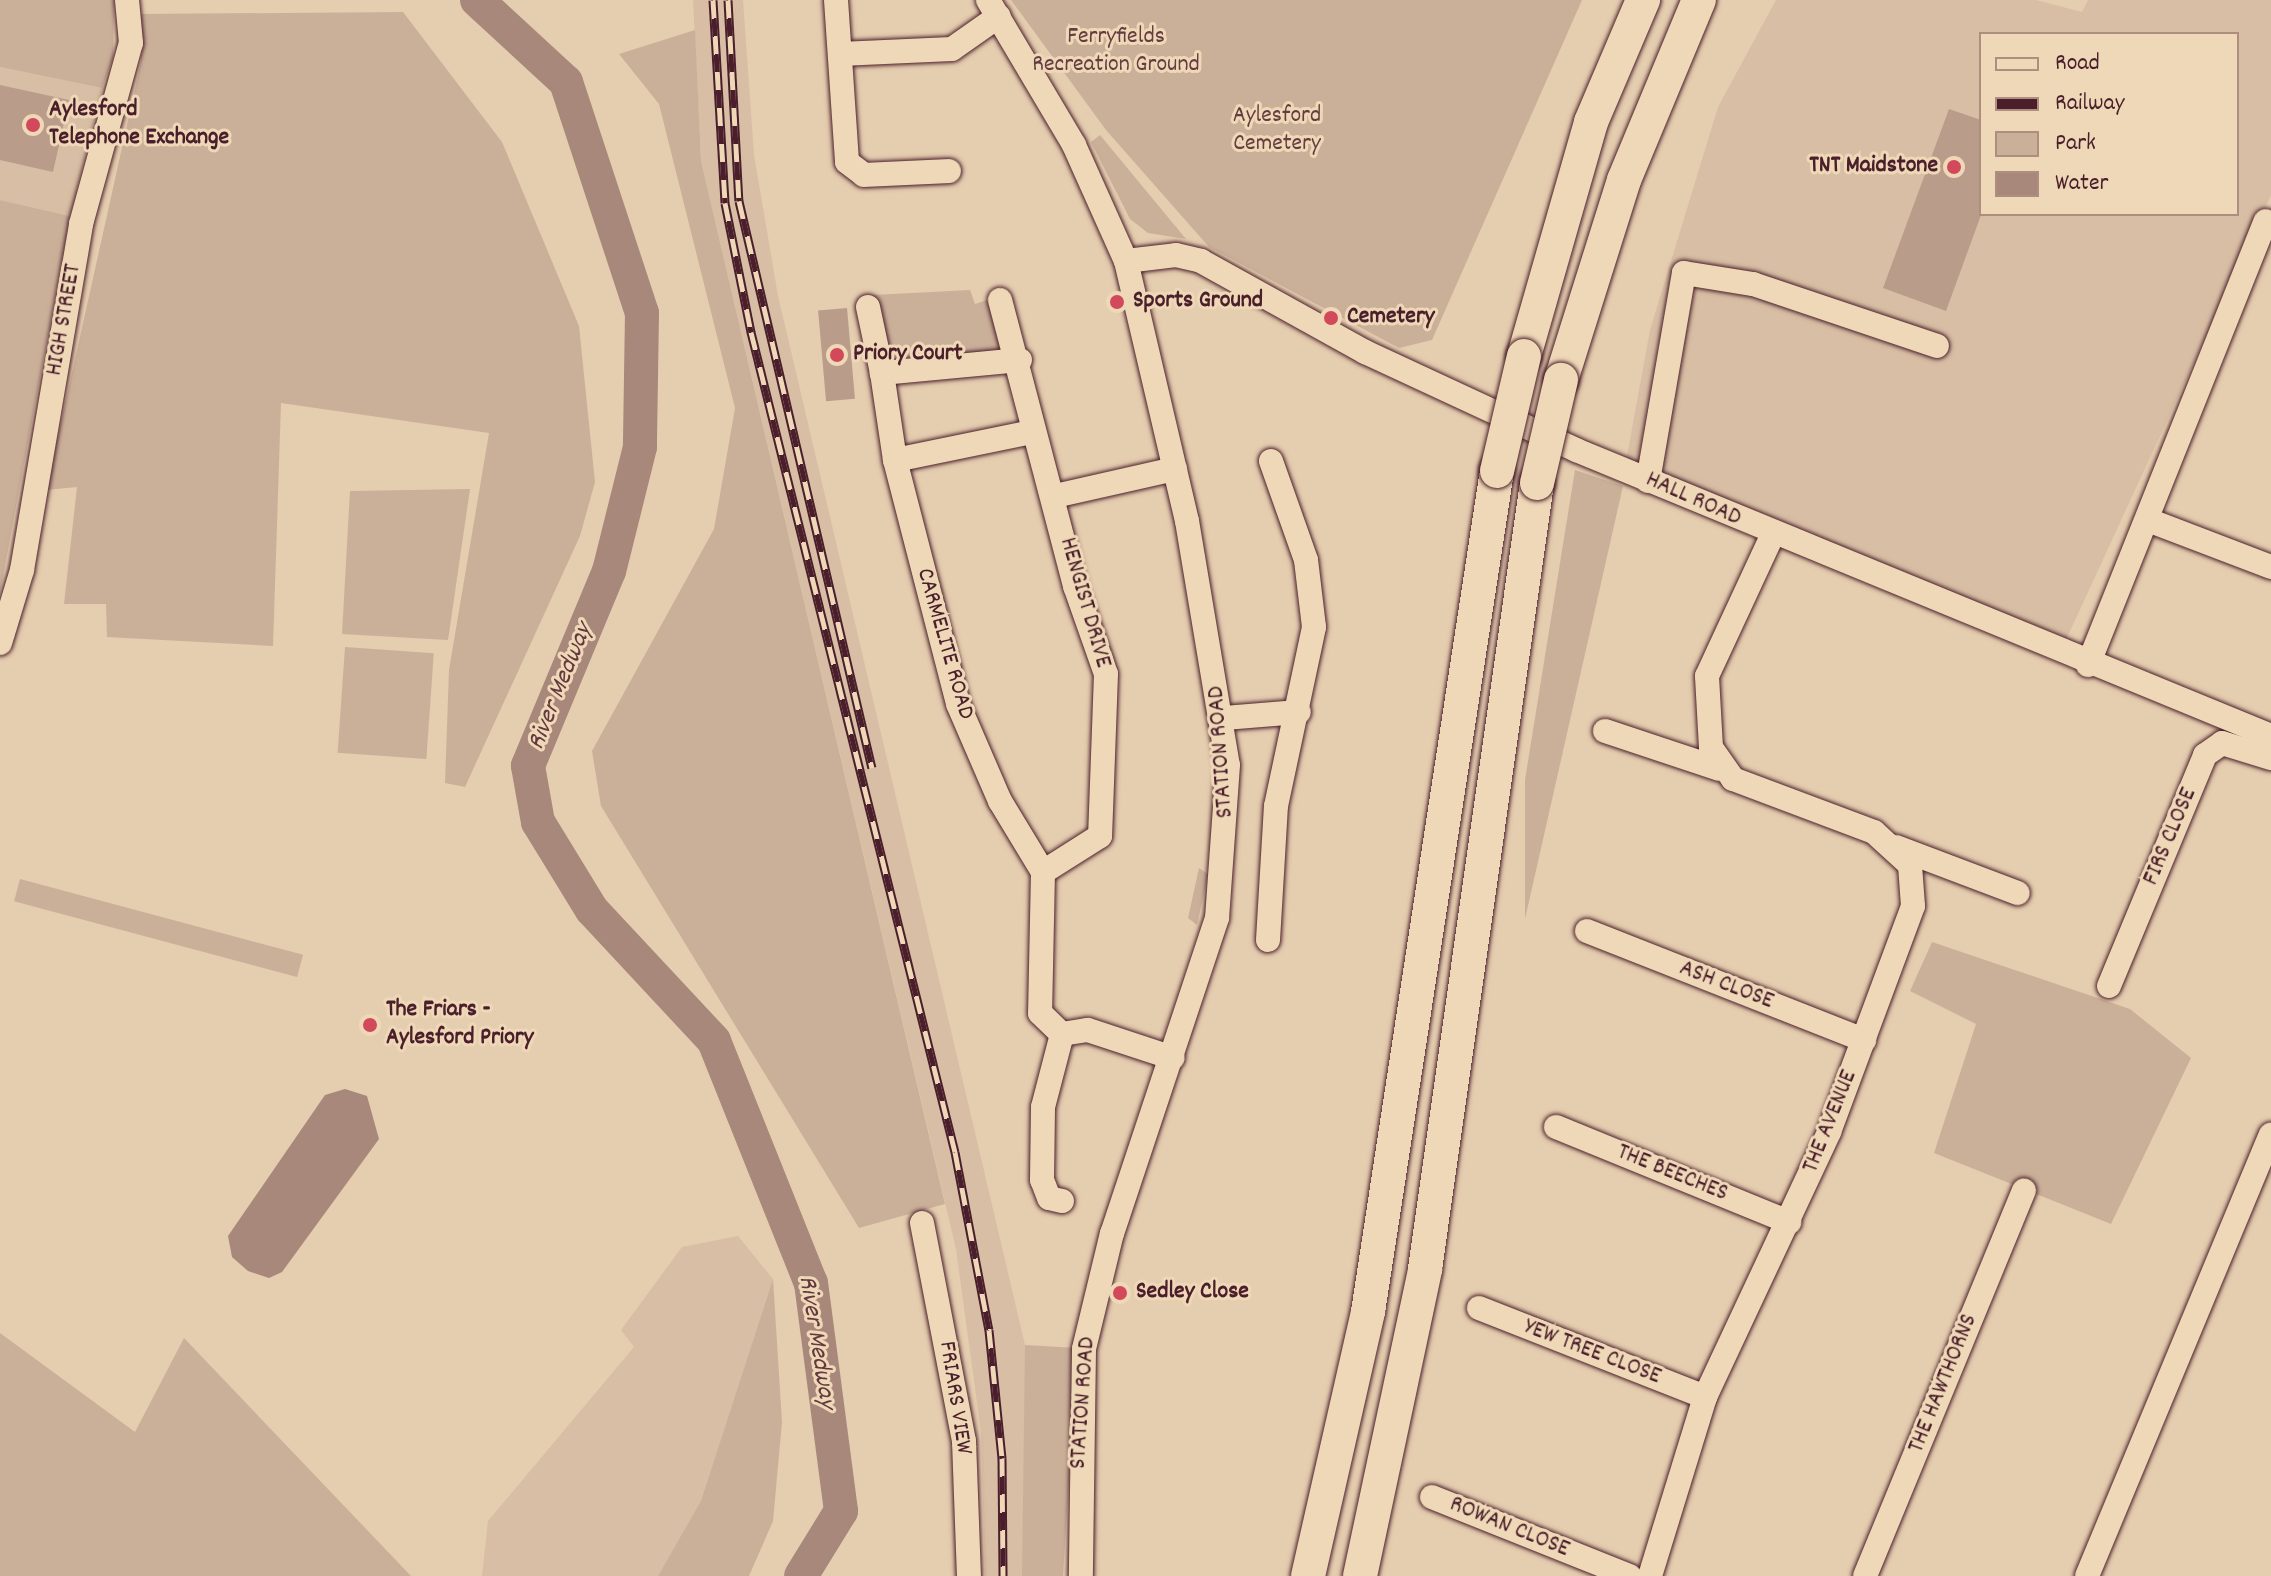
<!DOCTYPE html>
<style>
body{margin:0}
#map{position:relative;width:2271px;height:1576px;overflow:hidden;background:#e5cdaf;font-family:Dekko,sans-serif}
div>[style]{position:absolute}
.built>*{inset:0;background:#d8bea4}
.green>*{inset:0;background:#cbb099;transform-origin:0 0}
.water>*{inset:0;background:#a8887a}
.river>*{height:34px;margin:-17px;padding:0 17px;transform-origin:17px;border-radius:17px;background:#a8887a}
.building>*{inset:0;background:#b99c8a;transform-origin:0 0}
.roads{filter:drop-shadow(0 0 2px #4a1f2b) drop-shadow(0 0 2px #4a1f2b)}
.minor>*{height:24px;margin:-12px;padding:0 12px;transform-origin:12px;border-radius:12px;background:#efd8b7}
.highway>*{height:34px;margin:-17px;padding:0 17px;transform-origin:17px;border-radius:17px;background:#efd8b7}
.rail>*{height:9px;margin-top:-4.5px;transform-origin:0;background:repeating-linear-gradient(90deg,#efd8b7 0 18px,#4a1f2b 0 36px);box-sizing:border-box;border-block:2px solid #4a1f2b}
.bridges{filter:drop-shadow(0 0 2px #4a1f2b) drop-shadow(0 0 2px #4a1f2b)}
.highway-bridge>*{height:34px;margin:-17px;padding:0 17px;transform-origin:17px;border-radius:17px;background:#efd8b7}
.dots>*{width:22px;height:22px;translate:-50% -50%;box-sizing:border-box;border:4px solid #efd8b7;border-radius:50%}
span{translate:-50% -50%;white-space:nowrap;text-align:center;line-height:1.15;-webkit-text-stroke:6px #efd8b7;paint-order:stroke}
.park-label{font-size:24px;color:#643c41}
.poi-label{font-size:24px;color:#4a1f2b;font-weight:700}
.left{translate:0 -50%;text-align:left}
.right{translate:-100% -50%;text-align:right}
.street-label{font-size:24px;color:#4a1f2b}
.water-label{font-size:26px;color:#62393f;font-style:italic}
.legend{position:absolute;left:1979px;top:32px;width:260px;height:184px;box-sizing:border-box;background:#efd8b7;border:2px solid #ad8e7f;margin:0;padding:10px 14px;list-style:none;font-size:24px;color:#4a1f2b}
.legend li{display:flex;align-items:center;gap:16px;height:40px}
.legend b{width:40px;border:2px solid #ad8e7f}
</style>
<div id="map">
<div class="built">
<div style="clip-path:polygon(693px 0,743px 0,754px 155px,778px 296px,1025px 1345px,1059px 1378px,1060px 1576px,985px 1576px,981px 1432px,956px 1249px,701px 161px)"></div>
<div style="clip-path:polygon(evenodd,1776px 0,2036px 0,2082px 12px,2088px 0,2271px 0,2271px 195px,2065px 642px,1625px 467px,1650px 330px,1718px 107px,1776px 0,1981px 34px,2237px 34px,2237px 214px,1981px 214px,1981px 34px)"></div>
<div style="clip-path:polygon(0 67px,102px 88px,70px 216px,0 200px)"></div>
<div style="clip-path:polygon(738px 1236px,773px 1279px,702px 1501px,658px 1576px,482px 1576px,488px 1521px,634px 1347px,621px 1330px,682px 1247px)"></div>
</div>
<div class="green">
<div style="clip-path:polygon(0 0,114px 0,113px 58px,102px 88px,0 67px)"></div>
<div style="clip-path:polygon(1011px 0,1582px 0,1432px 340px,1399px 348px,1209px 247px,1106px 130px)"></div>
<div style="clip-path:polygon(403px 12px,502px 142px,579px 326px,595px 482px,580px 536px,465px 787px,445px 783px,449px 670px,489px 433px,281px 403px,273px 646px,107px 637px,106px 604px,64px 604px,77px 487px,46px 490px,141px 62px,139px 14px)"></div>
<div style="clip-path:polygon(695px 30px,701px 161px,945px 1204px,859px 1228px,601px 806px,592px 751px,714px 529px,735px 408px,659px 104px,619px 54px)"></div>
<div style="clip-path:polygon(1100px 135px,1186px 239px,1148px 233px,1130px 219px,1091px 142px)"></div>
<div style="clip-path:polygon(0 200px,70px 216px,0 593px)"></div>
<div style="clip-path:polygon(970px 290px,975px 304px,987px 300px,1004px 353px,889px 360px,873px 295px)"></div>
<div style="clip-path:polygon(1575px 470px,1623px 486px,1525px 919px,1525px 780px)"></div>
<div style="clip-path:polygon(470px 489px,448px 640px,342px 634px,350px 491px)"></div>
<div style="left:345px;top:647px;width:89px;height:106px;rotate:4deg"></div>
<div style="clip-path:polygon(1199px 868px,1208px 874px,1197px 925px,1188px 918px)"></div>
<div style="left:20px;top:879px;width:293px;height:23px;rotate:15deg"></div>
<div style="clip-path:polygon(1932px 942px,2130px 1009px,2191px 1058px,2111px 1224px,1934px 1153px,1976px 1024px,1910px 991px)"></div>
<div style="clip-path:polygon(773px 1279px,782px 1422px,773px 1521px,749px 1576px,658px 1576px,701px 1501px)"></div>
<div style="clip-path:polygon(0 1333px,135px 1432px,184px 1338px,411px 1576px,0 1576px)"></div>
<div style="clip-path:polygon(1025px 1345px,1077px 1348px,1063px 1576px,1022px 1576px)"></div>
</div>
<div class="water">
<div style="clip-path:polygon(345px 1089px,367px 1096px,379px 1139px,282px 1272px,269px 1278px,248px 1271px,232px 1257px,228px 1236px,325px 1095px)"></div>
</div>
<div class="river">
<div style="left:477px;top:0;width:121px;rotate:42.7deg"></div>
<div style="left:566px;top:82px;width:243px;rotate:71.8deg"></div>
<div style="left:642px;top:313px;width:134px;rotate:90.9deg"></div>
<div style="left:640px;top:447px;width:128px;rotate:104deg"></div>
<div style="left:609px;top:571px;width:211px;rotate:112.6deg"></div>
<div style="left:528px;top:766px;width:57px;rotate:79.9deg"></div>
<div style="left:538px;top:822px;width:103px;rotate:58.5deg"></div>
<div style="left:592px;top:910px;width:179px;rotate:47deg"></div>
<div style="left:714px;top:1041px;width:261px;rotate:68.2deg"></div>
<div style="left:811px;top:1283px;width:230px;rotate:82.5deg"></div>
<div style="left:841px;top:1511px;width:76px;rotate:121.6deg"></div>
</div>
<div class="building">
<div style="clip-path:polygon(0 85px,69px 100px,53px 172px,0 160px)"></div>
<div style="clip-path:polygon(1949px 109px,1981px 120px,1981px 215px,1946px 311px,1883px 288px)"></div>
<div style="left:847px;top:308px;width:91px;height:29px;rotate:85deg"></div>
</div>
<div class="roads">
<div class="minor">
<div style="left:836px;top:0;width:162px;rotate:86.1deg"></div>
<div style="left:847px;top:162px;width:21px;rotate:37deg"></div>
<div style="left:864px;top:175px;width:85px;rotate:-2.7deg"></div>
<div style="left:988px;top:0;width:169px;rotate:59.3deg"></div>
<div style="left:1074px;top:145px;width:127px;rotate:65.9deg"></div>
<div style="left:1126px;top:261px;width:267px;rotate:76.8deg"></div>
<div style="left:1187px;top:521px;width:247px;rotate:80.5deg"></div>
<div style="left:1228px;top:765px;width:153px;rotate:94.1deg"></div>
<div style="left:1217px;top:918px;width:332px;rotate:108.4deg"></div>
<div style="left:1112px;top:1233px;width:119px;rotate:103.6deg"></div>
<div style="left:1084px;top:1349px;width:227px;rotate:90.8deg"></div>
<div style="left:840px;top:54px;width:112px;rotate:-2.6deg"></div>
<div style="left:952px;top:49px;width:57px;rotate:-35.1deg"></div>
<div style="left:1126px;top:261px;width:50px;rotate:-6.8deg"></div>
<div style="left:1176px;top:255px;width:26px;rotate:13deg"></div>
<div style="left:1201px;top:261px;width:188px;rotate:29deg"></div>
<div style="left:1365px;top:352px;width:233px;rotate:24.9deg"></div>
<div style="left:1576px;top:450px;width:752px;rotate:22.37deg"></div>
<div style="left:1000px;top:300px;width:296px;rotate:75.3deg"></div>
<div style="left:1075px;top:586px;width:93px;rotate:70.6deg"></div>
<div style="left:1106px;top:674px;width:162px;rotate:92.1deg"></div>
<div style="left:1100px;top:836px;width:67px;rotate:147.7deg"></div>
<div style="left:868px;top:307px;width:67px;rotate:78deg"></div>
<div style="left:1020px;top:360px;width:139px;rotate:174.6deg"></div>
<div style="left:882px;top:373px;width:88px;rotate:81.5deg"></div>
<div style="left:895px;top:460px;width:252px;rotate:75.5deg"></div>
<div style="left:958px;top:704px;width:106px;rotate:66.6deg"></div>
<div style="left:1000px;top:801px;width:83px;rotate:58.8deg"></div>
<div style="left:1043px;top:872px;width:141px;rotate:91.2deg"></div>
<div style="left:1040px;top:1013px;width:30px;rotate:44deg"></div>
<div style="left:1062px;top:1034px;width:26px;rotate:-9deg"></div>
<div style="left:1088px;top:1030px;width:89px;rotate:18.2deg"></div>
<div style="left:895px;top:460px;width:140px;rotate:-11.6deg"></div>
<div style="left:1648px;top:481px;width:211px;rotate:-80.2deg"></div>
<div style="left:1684px;top:273px;width:70px;rotate:9.1deg"></div>
<div style="left:1753px;top:284px;width:194px;rotate:18.6deg"></div>
<div style="left:1055px;top:496px;width:123px;rotate:-12.7deg"></div>
<div style="left:2148px;top:520px;width:132px;rotate:20.9deg"></div>
<div style="left:0;top:643px;width:76px;rotate:-73.2deg"></div>
<div style="left:22px;top:570px;width:351px;rotate:-80.3deg"></div>
<div style="left:81px;top:224px;width:188px;rotate:-74.6deg"></div>
<div style="left:131px;top:43px;width:43px;rotate:-95.3deg"></div>
<div style="left:2088px;top:665px;width:478px;rotate:-68.2deg"></div>
<div style="left:1224px;top:718px;width:75px;rotate:-4.6deg"></div>
<div style="left:1605px;top:731px;width:120px;rotate:18.4deg"></div>
<div style="left:1896px;top:847px;width:130px;rotate:20.7deg"></div>
<div style="left:1587px;top:931px;width:298px;rotate:21.5deg"></div>
<div style="left:1268px;top:940px;width:134px;rotate:-86.6deg"></div>
<div style="left:1276px;top:806px;width:183px;rotate:-78deg"></div>
<div style="left:1314px;top:627px;width:67px;rotate:-96.8deg"></div>
<div style="left:1306px;top:560px;width:105px;rotate:-109.5deg"></div>
<div style="left:2109px;top:986px;width:250px;rotate:-67.4deg"></div>
<div style="left:2205px;top:755px;width:21px;rotate:-35deg"></div>
<div style="left:2222px;top:743px;width:51px;rotate:17deg"></div>
<div style="left:1556px;top:1127px;width:252px;rotate:22.2deg"></div>
<div style="left:1062px;top:1201px;width:13px;rotate:-167deg"></div>
<div style="left:1049px;top:1198px;width:19px;rotate:-111deg"></div>
<div style="left:1042px;top:1180px;width:73px;rotate:-89.2deg"></div>
<div style="left:1043px;top:1107px;width:75px;rotate:-75.4deg"></div>
<div style="left:922px;top:1223px;width:222px;rotate:79.1deg"></div>
<div style="left:964px;top:1441px;width:135px;rotate:87.9deg"></div>
<div style="left:1479px;top:1308px;width:243px;rotate:21.5deg"></div>
<div style="left:1432px;top:1497px;width:213px;rotate:21.8deg"></div>
<div style="left:1650px;top:1576px;width:187px;rotate:-72.9deg"></div>
<div style="left:1705px;top:1397px;width:293px;rotate:-64.9deg"></div>
<div style="left:1829px;top:1132px;width:241px;rotate:-69.6deg"></div>
<div style="left:1913px;top:906px;width:41px;rotate:-94.2deg"></div>
<div style="left:1910px;top:865px;width:49px;rotate:-137.5deg"></div>
<div style="left:1874px;top:832px;width:151px;rotate:-159.4deg"></div>
<div style="left:1733px;top:779px;width:38px;rotate:-125deg"></div>
<div style="left:1711px;top:748px;width:72px;rotate:-93.2deg"></div>
<div style="left:1707px;top:676px;width:157px;rotate:-65.1deg"></div>
<div style="left:1865px;top:1576px;width:417px;rotate:-67.6deg"></div>
<div style="left:2087px;top:1576px;width:478px;rotate:-67.4deg"></div>
</div>
<div class="highway">
<div style="left:1524px;top:356px;width:243px;rotate:-74deg"></div>
<div style="left:1591px;top:122px;width:133px;rotate:-66.9deg"></div>
<div style="left:1561px;top:380px;width:210px;rotate:-72.5deg"></div>
<div style="left:1624px;top:180px;width:195px;rotate:-67.4deg"></div>
<div style="left:1308px;top:1576px;width:271px;rotate:-77.2deg"></div>
<div style="left:1368px;top:1312px;width:851px;rotate:-81.28deg"></div>
<div style="left:1360px;top:1576px;width:314px;rotate:-78deg"></div>
<div style="left:1425px;top:1269px;width:794px;rotate:-81.89deg"></div>
</div>
</div>
<div class="rail">
<div style="left:713px;top:0;width:203px;rotate:86.6deg"></div>
<div style="left:725px;top:203px;width:132px;rotate:78.6deg"></div>
<div style="left:751px;top:332px;width:845px;rotate:76.03deg"></div>
<div style="left:955px;top:1152px;width:181px;rotate:79.2deg"></div>
<div style="left:989px;top:1330px;width:129px;rotate:84.2deg"></div>
<div style="left:1002px;top:1458px;width:118px;rotate:89.5deg"></div>
<div style="left:728px;top:0;width:201px;rotate:86.9deg"></div>
<div style="left:739px;top:201px;width:582px;rotate:76.8deg"></div>
</div>
<div class="bridges">
<div class="highway-bridge">
<div style="left:1497px;top:471px;width:118px;rotate:-76.8deg"></div>
<div style="left:1537px;top:483px;width:106px;rotate:-76.9deg"></div>
</div>
</div>
<div class="dots">
<div style="left:33px;top:125px;background:#d1495b"></div>
<div style="left:1954px;top:167px;background:#d1495b"></div>
<div style="left:1117px;top:302px;background:#d1495b"></div>
<div style="left:1331px;top:318px;background:#d1495b"></div>
<div style="left:837px;top:355px;background:#d1495b"></div>
<div style="left:370px;top:1025px;background:#d1495b"></div>
<div style="left:1120px;top:1293px;background:#d1495b"></div>
</div>
<div class="park-label">
<span style="left:1116px;top:52px">Ferryfields<br>Recreation Ground</span>
<span style="left:1277px;top:131px">Aylesford<br>Cemetery</span>
</div>
<div class="poi-label">
<span class="left" style="left:49px;top:125px">Aylesford<br>Telephone Exchange</span>
<span class="right" style="left:1938px;top:167px">TNT Maidstone</span>
<span class="left" style="left:1133px;top:302px">Sports Ground</span>
<span class="left" style="left:1347px;top:318px">Cemetery</span>
<span class="left" style="left:853px;top:355px">Priory Court</span>
<span class="left" style="left:386px;top:1025px">The Friars -<br>Aylesford Priory</span>
<span class="left" style="left:1136px;top:1293px">Sedley Close</span>
</div>
<div class="street-label">
<span style="left:65px;top:320px;rotate:-80deg">HIGH STREET</span>
<span style="left:1693px;top:500px;rotate:24deg">HALL ROAD</span>
<span style="left:1084px;top:603px;rotate:74deg">HENGIST DRIVE</span>
<span style="left:944px;top:644px;rotate:74deg">CARMELITE ROAD</span>
<span style="left:1222px;top:752px;rotate:-94deg">STATION ROAD</span>
<span style="left:2171px;top:837px;rotate:-67deg">FIRS CLOSE</span>
<span style="left:1726px;top:986px;rotate:21deg">ASH CLOSE</span>
<span style="left:1831px;top:1122px;rotate:-68deg">THE AVENUE</span>
<span style="left:1672px;top:1174px;rotate:22deg">THE BEECHES</span>
<span style="left:1592px;top:1353px;rotate:21deg">YEW TREE CLOSE</span>
<span style="left:1944px;top:1384px;rotate:-68deg">THE HAWTHORNS</span>
<span style="left:954px;top:1398px;rotate:81deg">FRIARS VIEW</span>
<span style="left:1084px;top:1403px;rotate:-86deg">STATION ROAD</span>
<span style="left:1509px;top:1528px;rotate:22deg">ROWAN CLOSE</span>
</div>
<div class="water-label">
<span style="left:561px;top:687px;rotate:-68deg">River Medway</span>
<span style="left:816px;top:1342px;rotate:81deg">River Medway</span>
</div>
<ul class="legend">
<li><b style="height:10px;background:#efd8b7"></b>Road</li>
<li><b style="height:10px;background:#4a1f2b"></b>Railway</li>
<li><b style="height:22px;background:#cbb099"></b>Park</li>
<li><b style="height:22px;background:#a8887a"></b>Water</li>
</ul>
</div>
